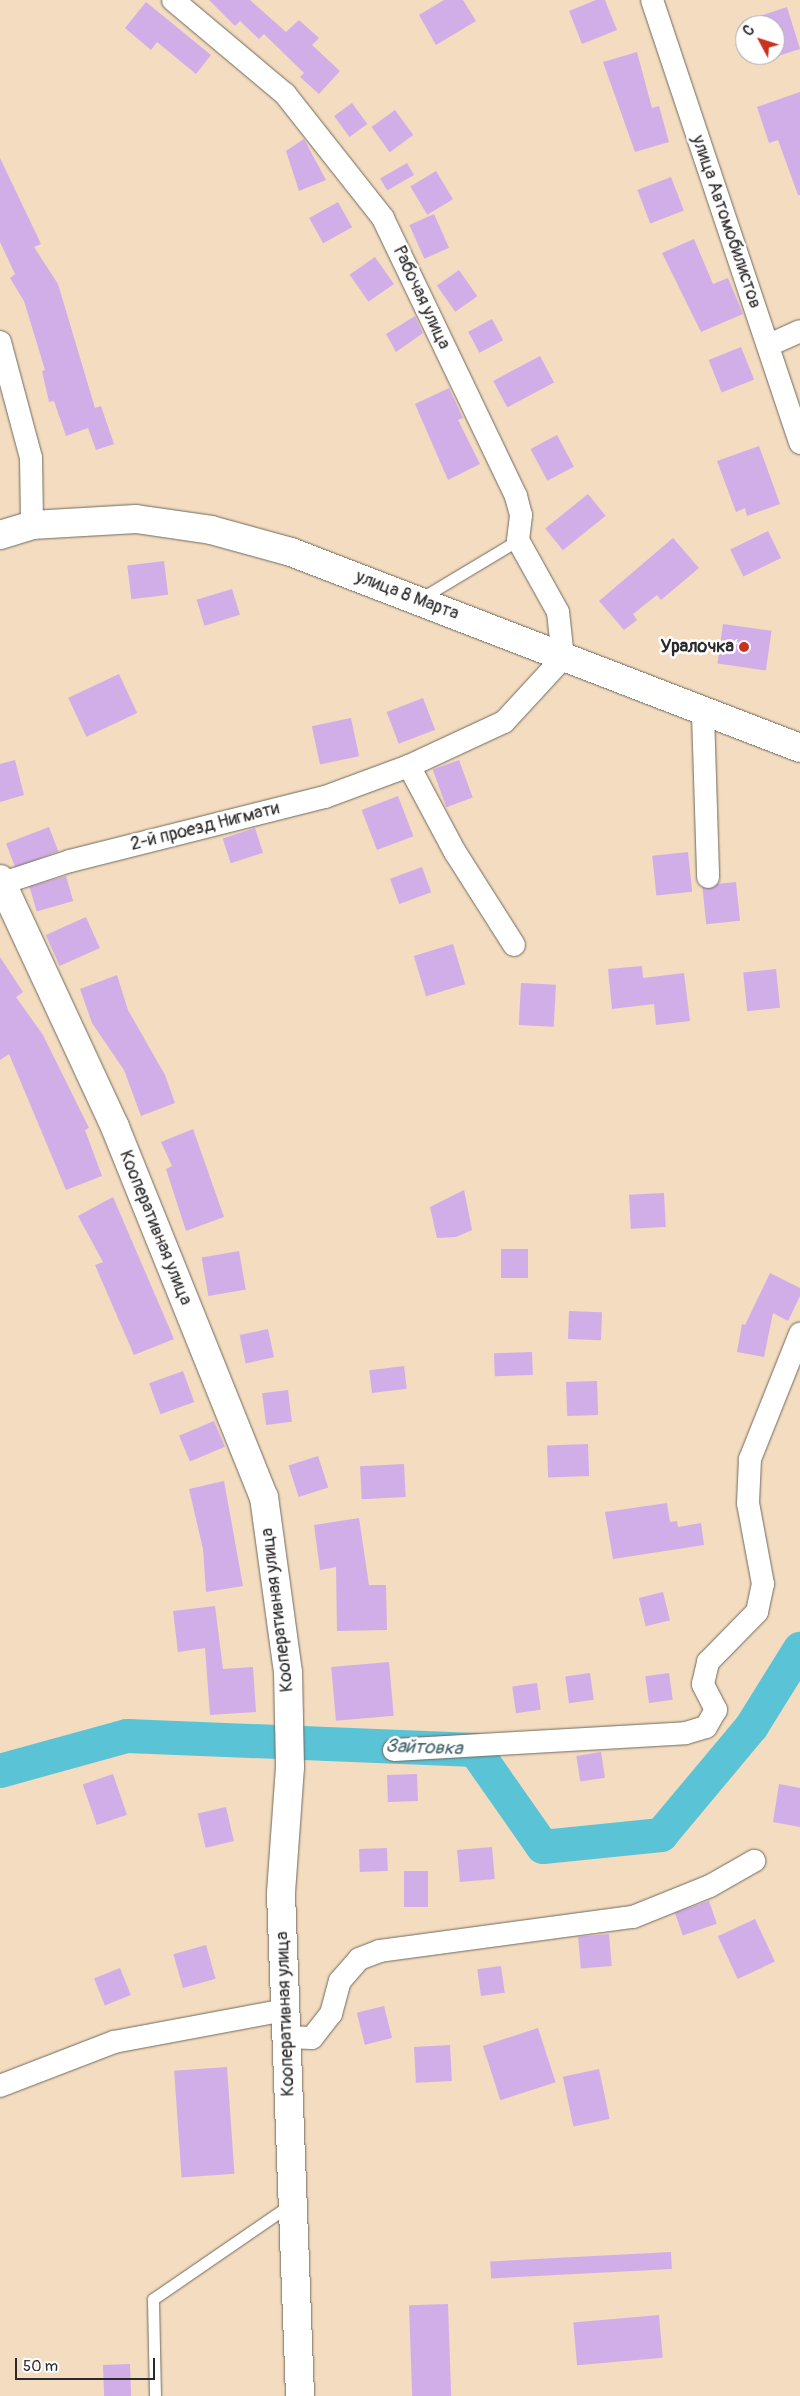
<!DOCTYPE html>
<meta charset="utf-8">
<style>
body{margin:0}
#map{position:relative;width:800px;height:2396px;overflow:hidden;background:#f3dcbf;font-family:Pangolin,sans-serif}
div>[style]{position:absolute}
.river>*{height:34px;margin:-17px;padding:0 17px;transform-origin:17px;border-radius:17px;background:#5ac3d6}
.building>*{inset:0;background:#d2aee9;transform-origin:0 0}
.roads{filter:drop-shadow(0 0 1px #71695f) drop-shadow(0 0 1px #71695f)}
.lane>*{height:11px;margin:-5.5px;padding:0 5.5px;transform-origin:5.5px;border-radius:5.5px;background:#fff}
.street>*{height:22px;margin:-11px;padding:0 11px;transform-origin:11px;border-radius:11px;background:#fff}
.secondary>*{height:28px;margin:-14px;padding:0 14px;transform-origin:14px;border-radius:14px;background:#fff}
.dots>*{width:14px;height:14px;translate:-50% -50%;box-sizing:border-box;border:2px solid #fff;border-radius:50%}
span{translate:-50% -50%;white-space:nowrap;text-align:center;line-height:1.15;-webkit-text-stroke:5px #fff;paint-order:stroke}
.street-label{font-size:18px;color:#2b2b2b}
.poi-label{font-size:18px;color:#2b2b2b;font-weight:700}
.right{translate:-100% -50%;text-align:right}
.water-label{font-size:19px;color:#3b6067;font-style:italic}
.north{position:absolute;left:735px;top:15px;width:50px;height:50px;box-sizing:border-box;background:#fff;border:1px solid #aaa;border-radius:50%;rotate:310deg;font-size:14px;font-weight:700;line-height:20px;text-align:center;color:#2b2b2b}
.north::after{content:'';display:block;margin:auto;width:18px;height:22px;background:#c8321e;clip-path:polygon(50% 0,100% 100%,50% 72%,0 100%)}
.scale{position:absolute;left:15px;top:2358px;width:140px;height:22px;box-sizing:border-box;border:2px solid #2b2b2b;border-top:0;padding-left:6px;font-size:15px;line-height:18px;white-space:nowrap;color:#2b2b2b;-webkit-text-stroke:4px #fff;paint-order:stroke}
</style>
<div id="map">
<div class="river">
<div style="left:0;top:1771px;width:132px;rotate:-15.4deg"></div>
<div style="left:127px;top:1736px;width:348px;rotate:2.3deg"></div>
<div style="left:475px;top:1750px;width:118px;rotate:55deg"></div>
<div style="left:543px;top:1847px;width:119px;rotate:-5.8deg"></div>
<div style="left:661px;top:1835px;width:142px;rotate:-50.1deg"></div>
<div style="left:752px;top:1726px;width:91px;rotate:-58.1deg"></div>
</div>
<div class="building">
<div style="clip-path:polygon(209px 0,250px 0,286px 32px,299px 20px,319px 38px,312px 45px,340px 71px,319px 94px,300px 77px,304px 73px,264px 34px,259px 39px,240px 21px,235px 26px)"></div>
<div style="clip-path:polygon(444px 0,463px 0,476px 21px,436px 45px,419px 15px)"></div>
<div style="clip-path:polygon(596px 0,605px 0,617px 30px,582px 44px,569px 11px)"></div>
<div style="clip-path:polygon(146px 2px,211px 55px,196px 74px,157px 42px,151px 50px,125px 28px)"></div>
<div style="clip-path:polygon(787px 7px,800px 49px,775px 57px,775px 25px,741px 22px)"></div>
<div style="clip-path:polygon(637px 52px,652px 108px,659px 106px,669px 142px,635px 152px,603px 62px)"></div>
<div style="clip-path:polygon(800px 92px,800px 195px,798px 195px,778px 140px,769px 143px,757px 107px)"></div>
<div style="left:352px;top:103px;width:26px;height:22px;rotate:54deg"></div>
<div style="left:395px;top:110px;width:31px;height:29px;rotate:54deg"></div>
<div style="clip-path:polygon(304px 139px,326px 180px,299px 191px,286px 151px)"></div>
<div style="clip-path:polygon(0 158px,41px 244px,34px 247px,58px 284px,95px 408px,101px 406px,114px 444px,96px 450px,88px 428px,66px 436px,54px 401px,49px 402px,42px 371px,45px 370px,24px 301px,10px 278px,15px 274px,0 242px)"></div>
<div style="left:407px;top:163px;width:14px;height:31px;rotate:60deg"></div>
<div style="left:436px;top:171px;width:33px;height:30px;rotate:59deg"></div>
<div style="left:671px;top:177px;width:36px;height:36px;rotate:69deg"></div>
<div style="left:338px;top:202px;width:29px;height:33px;rotate:61deg"></div>
<div style="left:434px;top:214px;width:37px;height:27px;rotate:66deg"></div>
<div style="clip-path:polygon(694px 239px,713px 284px,728px 278px,743px 314px,701px 332px,662px 253px)"></div>
<div style="left:375px;top:257px;width:33px;height:31px;rotate:55deg"></div>
<div style="left:459px;top:270px;width:32px;height:27px;rotate:55deg"></div>
<div style="clip-path:polygon(415px 316px,423px 333px,396px 352px,386px 334px)"></div>
<div style="left:492px;top:319px;width:24px;height:27px;rotate:62deg"></div>
<div style="left:741px;top:347px;width:35px;height:35px;rotate:68deg"></div>
<div style="left:540px;top:356px;width:30px;height:53px;rotate:62deg"></div>
<div style="clip-path:polygon(449px 388px,463px 418px,458px 420px,480px 464px,448px 480px,415px 404px)"></div>
<div style="left:557px;top:435px;width:36px;height:30px;rotate:62deg"></div>
<div style="clip-path:polygon(759px 446px,780px 504px,747px 516px,745px 508px,736px 512px,717px 461px)"></div>
<div style="left:588px;top:494px;width:28px;height:55px;rotate:51deg"></div>
<div style="left:768px;top:531px;width:30px;height:42px;rotate:64deg"></div>
<div style="clip-path:polygon(673px 538px,699px 568px,661px 600px,657px 595px,633px 614px,637px 620px,624px 630px,599px 601px)"></div>
<div style="left:164px;top:561px;width:34px;height:37px;rotate:83deg"></div>
<div style="left:232px;top:589px;width:27px;height:37px;rotate:73deg"></div>
<div style="left:723px;top:624px;width:49px;height:40px;rotate:8deg"></div>
<div style="left:119px;top:674px;width:43px;height:56px;rotate:65deg"></div>
<div style="left:423px;top:698px;width:34px;height:39px;rotate:69deg"></div>
<div style="left:351px;top:718px;width:39px;height:40px;rotate:78deg"></div>
<div style="clip-path:polygon(15px 760px,24px 795px,0 802px,0 764px)"></div>
<div style="left:459px;top:760px;width:40px;height:28px;rotate:70deg"></div>
<div style="left:398px;top:796px;width:43px;height:39px;rotate:69deg"></div>
<div style="left:49px;top:827px;width:26px;height:46px;rotate:69deg"></div>
<div style="left:255px;top:828px;width:26px;height:34px;rotate:72deg"></div>
<div style="left:688px;top:852px;width:40px;height:36px;rotate:84deg"></div>
<div style="left:422px;top:867px;width:27px;height:34px;rotate:70deg"></div>
<div style="left:66px;top:876px;width:26px;height:38px;rotate:74deg"></div>
<div style="left:736px;top:882px;width:39px;height:34px;rotate:84deg"></div>
<div style="left:86px;top:917px;width:34px;height:44px;rotate:66deg"></div>
<div style="left:453px;top:944px;width:42px;height:41px;rotate:73deg"></div>
<div style="clip-path:polygon(0 957px,23px 992px,16px 997px,43px 1035px,89px 1128px,85px 1130px,102px 1176px,66px 1190px,9px 1054px,0 1060px)"></div>
<div style="clip-path:polygon(642px 966px,643px 978px,684px 973px,690px 1021px,656px 1025px,654px 1004px,612px 1009px,608px 969px)"></div>
<div style="left:776px;top:969px;width:39px;height:33px;rotate:84deg"></div>
<div style="clip-path:polygon(117px 975px,128px 1010px,165px 1075px,175px 1103px,141px 1116px,124px 1070px,92px 1023px,80px 989px)"></div>
<div style="left:521px;top:983px;width:35px;height:42px;rotate:3deg"></div>
<div style="clip-path:polygon(193px 1129px,224px 1217px,186px 1231px,166px 1169px,172px 1166px,161px 1142px)"></div>
<div style="clip-path:polygon(464px 1190px,472px 1230px,456px 1237px,437px 1238px,430px 1207px)"></div>
<div style="left:664px;top:1193px;width:34px;height:35px;rotate:87deg"></div>
<div style="clip-path:polygon(113px 1197px,174px 1339px,134px 1355px,95px 1265px,103px 1262px,78px 1216px)"></div>
<div style="left:501px;top:1249px;width:27px;height:29px"></div>
<div style="left:239px;top:1251px;width:39px;height:38px;rotate:80deg"></div>
<div style="clip-path:polygon(770px 1273px,800px 1288px,800px 1296px,788px 1321px,773px 1313px,764px 1357px,737px 1352px,742px 1324px,745px 1325px)"></div>
<div style="left:569px;top:1311px;width:33px;height:28px;rotate:2deg"></div>
<div style="left:268px;top:1329px;width:29px;height:29px;rotate:78deg"></div>
<div style="left:532px;top:1352px;width:23px;height:38px;rotate:88deg"></div>
<div style="left:404px;top:1366px;width:23px;height:35px;rotate:83deg"></div>
<div style="left:183px;top:1371px;width:33px;height:36px;rotate:70deg"></div>
<div style="left:597px;top:1381px;width:34px;height:31px;rotate:88deg"></div>
<div style="left:288px;top:1390px;width:32px;height:26px;rotate:83deg"></div>
<div style="left:214px;top:1421px;width:28px;height:38px;rotate:67deg"></div>
<div style="left:588px;top:1444px;width:32px;height:41px;rotate:88deg"></div>
<div style="left:318px;top:1456px;width:33px;height:31px;rotate:72deg"></div>
<div style="left:404px;top:1464px;width:33px;height:44px;rotate:87deg"></div>
<div style="clip-path:polygon(224px 1481px,243px 1586px,206px 1592px,203px 1549px,189px 1489px)"></div>
<div style="clip-path:polygon(667px 1503px,670px 1522px,677px 1521px,678px 1527px,701px 1523px,704px 1545px,613px 1559px,605px 1512px)"></div>
<div style="clip-path:polygon(359px 1518px,369px 1585px,386px 1585px,387px 1630px,337px 1631px,336px 1567px,320px 1570px,314px 1525px)"></div>
<div style="left:663px;top:1592px;width:29px;height:25px;rotate:76deg"></div>
<div style="clip-path:polygon(215px 1606px,223px 1669px,253px 1667px,256px 1712px,210px 1715px,205px 1648px,178px 1652px,173px 1611px)"></div>
<div style="left:389px;top:1662px;width:54px;height:58px;rotate:85deg"></div>
<div style="left:590px;top:1673px;width:27px;height:25px;rotate:82deg"></div>
<div style="left:669px;top:1673px;width:27px;height:24px;rotate:82deg"></div>
<div style="left:537px;top:1683px;width:27px;height:25px;rotate:82deg"></div>
<div style="left:601px;top:1752px;width:26px;height:25px;rotate:81deg"></div>
<div style="left:113px;top:1774px;width:43px;height:32px;rotate:71deg"></div>
<div style="left:417px;top:1774px;width:27px;height:30px;rotate:88deg"></div>
<div style="clip-path:polygon(779px 1784px,800px 1788px,800px 1827px,773px 1822px)"></div>
<div style="left:226px;top:1807px;width:35px;height:29px;rotate:77deg"></div>
<div style="left:492px;top:1847px;width:32px;height:35px;rotate:85deg"></div>
<div style="left:387px;top:1848px;width:23px;height:28px;rotate:88deg"></div>
<div style="left:404px;top:1871px;width:24px;height:36px"></div>
<div style="left:709px;top:1901px;width:24px;height:36px;rotate:71deg"></div>
<div style="left:755px;top:1919px;width:47px;height:41px;rotate:65deg"></div>
<div style="left:609px;top:1934px;width:32px;height:31px;rotate:85deg"></div>
<div style="left:206px;top:1945px;width:35px;height:34px;rotate:74deg"></div>
<div style="left:501px;top:1966px;width:27px;height:24px;rotate:82deg"></div>
<div style="left:120px;top:1968px;width:29px;height:28px;rotate:68deg"></div>
<div style="left:384px;top:2006px;width:33px;height:28px;rotate:76deg"></div>
<div style="left:538px;top:2028px;width:57px;height:58px;rotate:72deg"></div>
<div style="left:450px;top:2045px;width:36px;height:36px;rotate:87deg"></div>
<div style="left:227px;top:2067px;width:107px;height:53px;rotate:86deg"></div>
<div style="left:599px;top:2069px;width:51px;height:37px;rotate:78deg"></div>
<div style="left:671px;top:2252px;width:17px;height:181px;rotate:87deg"></div>
<div style="left:448px;top:2304px;width:92px;height:39px;rotate:88deg"></div>
<div style="left:659px;top:2315px;width:43px;height:86px;rotate:85deg"></div>
<div style="left:130px;top:2364px;width:32px;height:27px;rotate:88deg"></div>
</div>
<div class="roads">
<div class="lane">
<div style="left:420px;top:599px;width:114px;rotate:-31deg"></div>
<div style="left:155px;top:2396px;width:97px;rotate:-91.2deg"></div>
<div style="left:153px;top:2299px;width:168px;rotate:-34.5deg"></div>
</div>
<div class="street">
<div style="left:652px;top:0;width:467px;rotate:71.5deg"></div>
<div style="left:0;top:342px;width:120px;rotate:75deg"></div>
<div style="left:31px;top:458px;width:67px;rotate:89.1deg"></div>
<div style="left:769px;top:345px;width:34px;rotate:-24deg"></div>
<div style="left:703px;top:714px;width:163px;rotate:88.2deg"></div>
<div style="left:409px;top:766px;width:98px;rotate:61.9deg"></div>
<div style="left:455px;top:852px;width:110px;rotate:57.6deg"></div>
<div style="left:0;top:884px;width:74px;rotate:-18.2deg"></div>
<div style="left:70px;top:861px;width:263px;rotate:-14.1deg"></div>
<div style="left:325px;top:797px;width:90px;rotate:-20.3deg"></div>
<div style="left:409px;top:766px;width:105px;rotate:-24.9deg"></div>
<div style="left:504px;top:722px;width:87px;rotate:-47.3deg"></div>
<div style="left:563px;top:658px;width:46px;rotate:-96.2deg"></div>
<div style="left:558px;top:612px;width:82px;rotate:-119.1deg"></div>
<div style="left:518px;top:540px;width:25px;rotate:-83deg"></div>
<div style="left:521px;top:515px;width:20px;rotate:-105deg"></div>
<div style="left:516px;top:496px;width:308px;rotate:-115.6deg"></div>
<div style="left:383px;top:218px;width:158px;rotate:-128.3deg"></div>
<div style="left:285px;top:94px;width:146px;rotate:-140deg"></div>
<div style="left:394px;top:1750px;width:292px;rotate:-3.3deg"></div>
<div style="left:686px;top:1733px;width:21px;rotate:-17deg"></div>
<div style="left:706px;top:1727px;width:20px;rotate:-60deg"></div>
<div style="left:716px;top:1710px;width:29px;rotate:-117deg"></div>
<div style="left:703px;top:1684px;width:23px;rotate:-77deg"></div>
<div style="left:708px;top:1662px;width:70px;rotate:-45.6deg"></div>
<div style="left:757px;top:1612px;width:29px;rotate:-78deg"></div>
<div style="left:763px;top:1584px;width:82px;rotate:-100.5deg"></div>
<div style="left:748px;top:1503px;width:44px;rotate:-87.4deg"></div>
<div style="left:750px;top:1459px;width:135px;rotate:-68.2deg"></div>
<div style="left:285px;top:2037px;width:27px;rotate:2deg"></div>
<div style="left:312px;top:2038px;width:31px;rotate:-52deg"></div>
<div style="left:331px;top:2014px;width:34px;rotate:-75deg"></div>
<div style="left:340px;top:1981px;width:29px;rotate:-49deg"></div>
<div style="left:359px;top:1959px;width:22px;rotate:-21deg"></div>
<div style="left:380px;top:1951px;width:255px;rotate:-7.7deg"></div>
<div style="left:633px;top:1917px;width:83px;rotate:-21.9deg"></div>
<div style="left:710px;top:1886px;width:51px;rotate:-29.6deg"></div>
<div style="left:0;top:2086px;width:122px;rotate:-21.1deg"></div>
<div style="left:114px;top:2042px;width:174px;rotate:-10.6deg"></div>
</div>
<div class="secondary">
<div style="left:0;top:535px;width:34px;rotate:-17deg"></div>
<div style="left:32px;top:525px;width:104px;rotate:-3.3deg"></div>
<div style="left:136px;top:519px;width:76px;rotate:8.3deg"></div>
<div style="left:211px;top:530px;width:83px;rotate:15.4deg"></div>
<div style="left:291px;top:552px;width:545px;rotate:21.06deg"></div>
<div style="left:0;top:879px;width:273px;rotate:65.1deg"></div>
<div style="left:115px;top:1127px;width:399px;rotate:68.1deg"></div>
<div style="left:264px;top:1497px;width:177px;rotate:82.2deg"></div>
<div style="left:288px;top:1672px;width:95px;rotate:88.8deg"></div>
<div style="left:290px;top:1767px;width:127px;rotate:94.1deg"></div>
<div style="left:281px;top:1894px;width:502px;rotate:87.83deg"></div>
</div>
</div>
<div class="dots">
<div style="left:744px;top:647px;background:#c8321e"></div>
</div>
<div class="street-label">
<span style="left:726px;top:222px;rotate:71deg">улица Автомобилистов</span>
<span style="left:421px;top:298px;rotate:65deg">Рабочая улица</span>
<span style="left:407px;top:596px;rotate:21deg">улица 8 Марта</span>
<span style="left:205px;top:827px;rotate:-14deg">2-й проезд Нигмати</span>
<span style="left:155px;top:1228px;rotate:68deg">Кооперативная улица</span>
<span style="left:278px;top:1610px;rotate:-97deg">Кооперативная улица</span>
<span style="left:286px;top:2014px;rotate:-92deg">Кооперативная улица</span>
</div>
<div class="poi-label">
<span class="right" style="left:734px;top:647px">Уралочка</span>
</div>
<div class="water-label">
<span style="left:424px;top:1748px;rotate:2deg">Зайтовка</span>
</div>
<div class="north">С</div>
<div class="scale">50 m</div>
</div>
